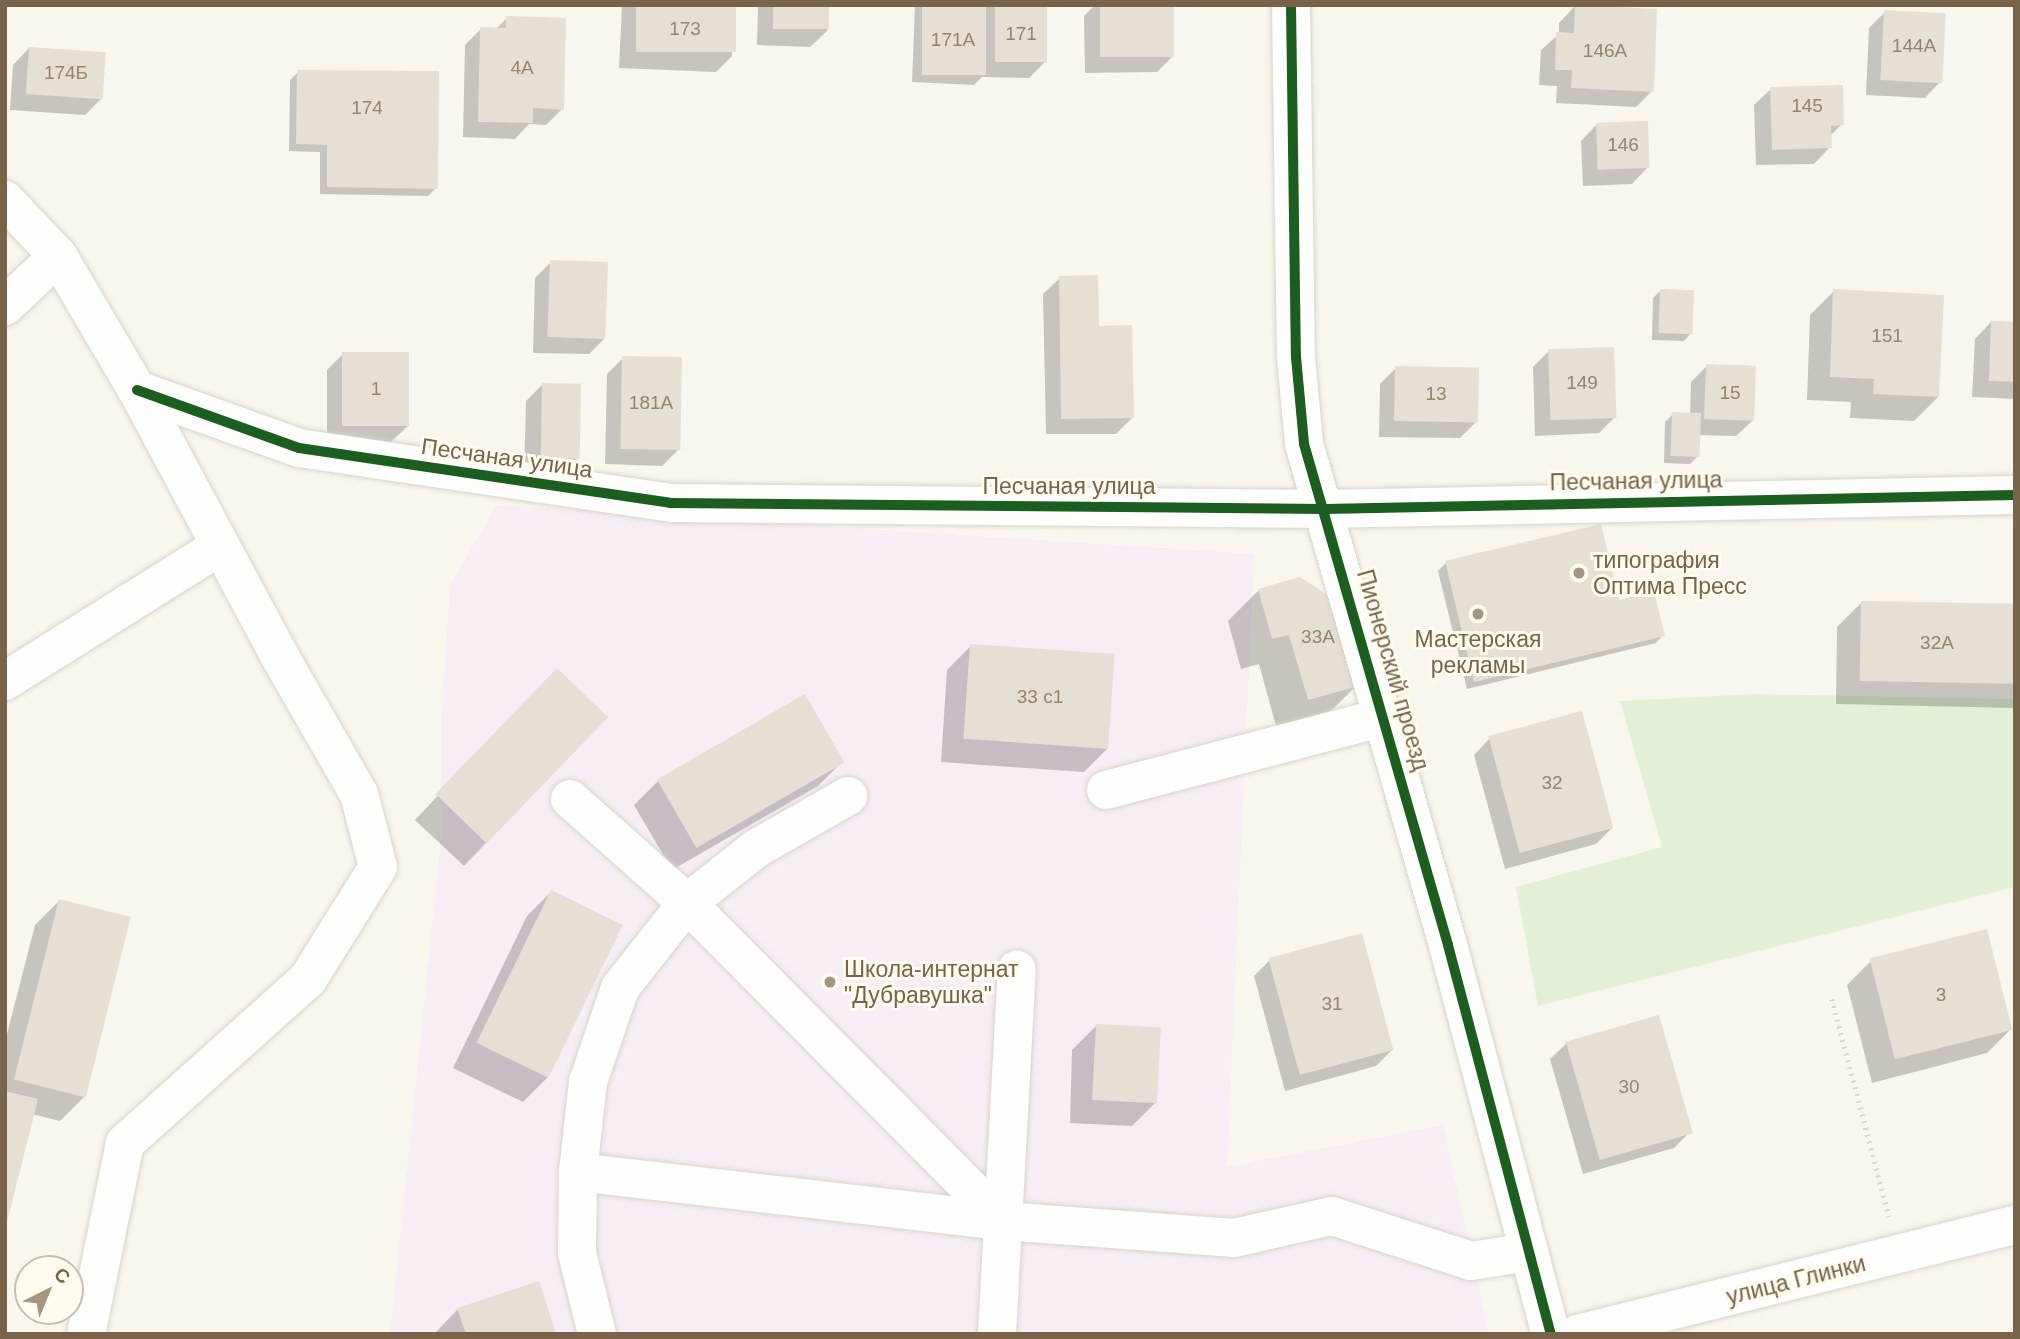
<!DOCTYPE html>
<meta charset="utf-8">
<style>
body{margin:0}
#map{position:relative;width:2020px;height:1339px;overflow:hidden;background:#f8f6ed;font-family:Arial,sans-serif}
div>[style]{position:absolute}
.education>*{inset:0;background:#f7edf4}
.green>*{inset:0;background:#e1f0d7}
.shadow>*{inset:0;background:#0003}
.building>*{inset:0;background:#e5dfd4;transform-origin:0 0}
.path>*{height:4.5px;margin-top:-2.25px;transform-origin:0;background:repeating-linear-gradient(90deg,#dbd6ce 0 2px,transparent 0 7px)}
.roads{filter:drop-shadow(0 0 2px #d8d3cb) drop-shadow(0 0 2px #d8d3cb)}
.minor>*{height:38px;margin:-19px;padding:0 19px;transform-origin:19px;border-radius:19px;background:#fefefc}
.cycleway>*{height:10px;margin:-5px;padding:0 5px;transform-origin:5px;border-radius:5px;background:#1b5e20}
.dots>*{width:19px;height:19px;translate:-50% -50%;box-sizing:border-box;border:4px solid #fffbef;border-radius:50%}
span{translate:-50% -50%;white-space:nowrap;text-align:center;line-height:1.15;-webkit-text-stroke:6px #fffbef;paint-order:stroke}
.number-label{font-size:19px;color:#96846f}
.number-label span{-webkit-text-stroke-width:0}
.street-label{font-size:23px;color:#79634a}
.poi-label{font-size:23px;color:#79634a}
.left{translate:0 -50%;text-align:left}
.frame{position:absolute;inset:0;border:7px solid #79634a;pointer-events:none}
.north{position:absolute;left:14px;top:1255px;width:70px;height:70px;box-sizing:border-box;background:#fffbef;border:2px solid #c9bead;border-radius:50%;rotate:43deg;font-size:19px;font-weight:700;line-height:28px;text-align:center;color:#79634a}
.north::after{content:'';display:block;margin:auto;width:24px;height:32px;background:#a59683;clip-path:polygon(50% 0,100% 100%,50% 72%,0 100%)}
</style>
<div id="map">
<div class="education">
<div style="clip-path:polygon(497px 505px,1254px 554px,1227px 1167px,1443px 1125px,1489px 1334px,390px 1334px,441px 839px,441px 722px,450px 585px)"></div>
</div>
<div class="green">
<div style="clip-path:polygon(1756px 694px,2015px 699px,2015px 887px,1538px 1006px,1516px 887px,1662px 847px,1620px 701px)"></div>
</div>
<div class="shadow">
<div style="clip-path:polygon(622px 5px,734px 5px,732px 56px,716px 72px,619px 68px)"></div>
<div style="clip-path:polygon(758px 5px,828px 5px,827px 31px,810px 47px,757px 45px)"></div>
<div style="clip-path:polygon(915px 5px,1045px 5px,1045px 62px,1029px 78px,982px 77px,974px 85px,912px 82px)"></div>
<div style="clip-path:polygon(1095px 5px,1172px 5px,1173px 56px,1157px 72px,1085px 73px,1084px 16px)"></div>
<div style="clip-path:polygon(1575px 6px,1652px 91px,1636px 107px,1556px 103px,1557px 86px,1539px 85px,1541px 50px,1559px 34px,1559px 23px)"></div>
<div style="clip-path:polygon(1885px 12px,1941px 81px,1925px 98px,1866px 95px,1869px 28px)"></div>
<div style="clip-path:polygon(507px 18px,562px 109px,546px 125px,529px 124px,515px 139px,463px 137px,465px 45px,481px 29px,496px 29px)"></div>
<div style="clip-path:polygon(29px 48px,101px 99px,85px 115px,10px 110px,13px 65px)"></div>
<div style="clip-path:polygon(298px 72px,436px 188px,428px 196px,320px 194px,320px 152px,289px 151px,290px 80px)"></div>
<div style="clip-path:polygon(1771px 89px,1842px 124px,1830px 136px,1830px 147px,1814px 164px,1756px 165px,1754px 105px)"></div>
<div style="clip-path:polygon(1597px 124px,1648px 167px,1632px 184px,1583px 186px,1581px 141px)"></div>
<div style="clip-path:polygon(551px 262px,605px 338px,589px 354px,533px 353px,535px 278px)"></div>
<div style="clip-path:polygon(1060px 278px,1097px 328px,1132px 418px,1116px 434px,1046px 434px,1043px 294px)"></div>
<div style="clip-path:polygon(1661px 290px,1691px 333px,1684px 341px,1652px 340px,1653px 298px)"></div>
<div style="clip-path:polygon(1834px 291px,1938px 397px,1914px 421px,1850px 418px,1851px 402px,1807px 400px,1810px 315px)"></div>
<div style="clip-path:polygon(1991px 322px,2015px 323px,2015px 399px,1972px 397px,1975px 339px)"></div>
<div style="clip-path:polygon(1549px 351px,1615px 417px,1599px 433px,1535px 436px,1533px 367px)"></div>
<div style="clip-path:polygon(343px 354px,408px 426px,391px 442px,327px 442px,327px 370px)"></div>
<div style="clip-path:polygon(623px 358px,678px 450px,662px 466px,605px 464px,607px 374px)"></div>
<div style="clip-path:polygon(1707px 366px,1753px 420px,1736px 436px,1698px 435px,1698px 456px,1690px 464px,1664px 463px,1665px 422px,1673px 414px,1690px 415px,1691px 382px)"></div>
<div style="clip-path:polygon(1396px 368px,1476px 422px,1460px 438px,1379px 437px,1380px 384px)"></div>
<div style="clip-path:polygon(542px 385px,577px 459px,561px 475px,524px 474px,526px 401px)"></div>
<div style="clip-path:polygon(1446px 563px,1618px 602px,1663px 635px,1656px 643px,1467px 689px,1438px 571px)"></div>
<div style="clip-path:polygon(1259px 590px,1357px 685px,1326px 716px,1277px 730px,1259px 664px,1241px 669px,1228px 621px)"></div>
<div style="clip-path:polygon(1861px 603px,2015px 607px,2015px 708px,1836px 704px,1837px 627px)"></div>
<div style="clip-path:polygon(971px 646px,1108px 748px,1084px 772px,941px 762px,947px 670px)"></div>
<div style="clip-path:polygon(533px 694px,606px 717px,464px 866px,415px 820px)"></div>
<div style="clip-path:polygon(1490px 738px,1612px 828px,1596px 844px,1505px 869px,1474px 755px)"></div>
<div style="clip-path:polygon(842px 762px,818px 786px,672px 870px,634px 805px,658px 781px)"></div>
<div style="clip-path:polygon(551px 892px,547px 1078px,523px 1102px,453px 1068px,527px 916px)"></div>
<div style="clip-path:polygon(59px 901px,84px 1097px,60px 1121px,32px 1114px,5px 1222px,5px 1042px,35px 925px)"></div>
<div style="clip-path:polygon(1270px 960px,1393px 1049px,1376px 1066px,1285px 1091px,1254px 976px)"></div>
<div style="clip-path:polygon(1871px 961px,2011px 1029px,1987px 1053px,1872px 1083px,1847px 985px)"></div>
<div style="clip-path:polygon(1096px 1026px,1156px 1102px,1132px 1126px,1070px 1123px,1072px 1050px)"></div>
<div style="clip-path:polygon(1567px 1043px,1690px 1132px,1674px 1148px,1583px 1174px,1550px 1059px)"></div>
<div style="clip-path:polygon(458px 1309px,554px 1334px,434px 1334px)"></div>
</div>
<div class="building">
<div style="left:636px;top:5px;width:100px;height:47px"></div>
<div style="left:773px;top:5px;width:56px;height:24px"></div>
<div style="left:922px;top:5px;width:64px;height:70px"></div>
<div style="left:995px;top:5px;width:52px;height:57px"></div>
<div style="left:1100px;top:5px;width:74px;height:52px"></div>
<div style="clip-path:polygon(1575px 5px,1657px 9px,1654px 92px,1571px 88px,1572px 70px,1555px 70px,1556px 32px,1574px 33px)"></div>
<div style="left:1884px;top:10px;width:62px;height:70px;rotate:3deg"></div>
<div style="clip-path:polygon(506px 16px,566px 18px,564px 110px,533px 108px,533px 123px,478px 122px,480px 27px,506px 28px)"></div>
<div style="left:29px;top:47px;width:77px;height:47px;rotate:4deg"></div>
<div style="clip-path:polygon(297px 70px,439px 71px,438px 189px,327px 187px,327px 145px,296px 144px)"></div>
<div style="clip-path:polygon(1843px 85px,1844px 125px,1831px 126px,1832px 148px,1772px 150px,1770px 87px)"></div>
<div style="left:1648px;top:121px;width:47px;height:52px;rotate:88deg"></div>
<div style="left:550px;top:260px;width:58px;height:77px;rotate:2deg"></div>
<div style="clip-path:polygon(1098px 275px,1099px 326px,1132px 325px,1134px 418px,1061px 419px,1059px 276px)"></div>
<div style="left:1660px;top:289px;width:34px;height:44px;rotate:2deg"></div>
<div style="clip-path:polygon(1833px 289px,1944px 295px,1939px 397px,1873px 394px,1874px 379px,1830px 377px)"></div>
<div style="left:1991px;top:321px;width:24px;height:60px;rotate:2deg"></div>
<div style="left:1614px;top:347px;width:71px;height:66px;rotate:88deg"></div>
<div style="left:342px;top:352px;width:67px;height:74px"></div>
<div style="left:622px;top:356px;width:60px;height:93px;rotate:1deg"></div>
<div style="left:1706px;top:364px;width:50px;height:55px;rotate:2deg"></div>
<div style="left:1395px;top:366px;width:84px;height:55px;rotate:1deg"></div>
<div style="left:542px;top:383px;width:39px;height:75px;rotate:1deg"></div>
<div style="left:1672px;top:412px;width:29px;height:44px;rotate:2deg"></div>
<div style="clip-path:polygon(1601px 524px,1619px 600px,1654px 591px,1665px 636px,1474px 682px,1445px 561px)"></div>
<div style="clip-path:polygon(1300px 577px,1335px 600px,1359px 686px,1308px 700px,1289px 635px,1272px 639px,1258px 589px)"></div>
<div style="left:1861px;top:601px;width:154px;height:80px;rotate:1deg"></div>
<div style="left:970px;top:644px;width:145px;height:95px;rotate:4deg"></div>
<div style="left:557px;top:668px;width:71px;height:175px;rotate:44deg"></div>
<div style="left:805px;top:694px;width:79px;height:171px;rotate:60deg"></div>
<div style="left:1582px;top:711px;width:121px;height:97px;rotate:75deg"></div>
<div style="left:551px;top:890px;width:80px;height:170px;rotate:26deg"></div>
<div style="left:59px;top:899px;width:74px;height:186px;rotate:14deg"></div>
<div style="left:1987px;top:929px;width:104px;height:121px;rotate:76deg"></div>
<div style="left:1362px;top:933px;width:121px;height:97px;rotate:75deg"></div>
<div style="left:1659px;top:1015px;width:123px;height:97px;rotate:74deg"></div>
<div style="left:1096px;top:1024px;width:65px;height:76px;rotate:3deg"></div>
<div style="clip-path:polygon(5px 1091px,38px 1099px,6px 1226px,5px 1226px)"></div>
<div style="clip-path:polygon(539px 1281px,556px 1334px,466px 1334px,457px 1308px)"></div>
</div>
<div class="path">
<div style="left:1832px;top:999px;width:225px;rotate:75.3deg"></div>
</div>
<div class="roads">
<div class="minor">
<div style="left:1291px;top:5px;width:352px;rotate:89.2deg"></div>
<div style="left:1296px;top:357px;width:87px;rotate:84.7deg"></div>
<div style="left:1304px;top:444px;width:521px;rotate:73.96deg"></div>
<div style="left:1448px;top:945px;width:402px;rotate:75.2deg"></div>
<div style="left:5px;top:200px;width:77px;rotate:46.6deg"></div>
<div style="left:58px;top:256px;width:156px;rotate:59.5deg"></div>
<div style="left:137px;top:390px;width:301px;rotate:61.8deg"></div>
<div style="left:279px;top:655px;width:160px;rotate:60.1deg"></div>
<div style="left:359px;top:794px;width:75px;rotate:75.4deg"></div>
<div style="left:378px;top:867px;width:132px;rotate:122deg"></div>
<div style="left:308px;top:979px;width:246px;rotate:138.1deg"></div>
<div style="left:125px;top:1143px;width:195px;rotate:101.5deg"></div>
<div style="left:5px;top:306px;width:73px;rotate:-43.3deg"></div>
<div style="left:137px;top:390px;width:172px;rotate:19.7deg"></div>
<div style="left:299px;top:448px;width:375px;rotate:8.4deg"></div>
<div style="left:670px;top:503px;width:655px;rotate:0.52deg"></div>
<div style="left:1325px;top:509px;width:690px;rotate:-1.16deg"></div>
<div style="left:5px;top:681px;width:252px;rotate:-32.1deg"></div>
<div style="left:1106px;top:790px;width:287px;rotate:-14.7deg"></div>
<div style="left:570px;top:799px;width:157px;rotate:41.6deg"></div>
<div style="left:687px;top:903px;width:448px;rotate:45.2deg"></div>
<div style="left:1003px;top:1221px;width:232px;rotate:4.2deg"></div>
<div style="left:1234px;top:1238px;width:100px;rotate:-12.7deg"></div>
<div style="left:1332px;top:1216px;width:146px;rotate:17.9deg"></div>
<div style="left:1471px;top:1261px;width:59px;rotate:-8.8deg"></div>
<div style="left:578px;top:1172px;width:428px;rotate:6.6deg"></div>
<div style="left:597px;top:1334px;width:83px;rotate:-103.9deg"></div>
<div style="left:577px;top:1253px;width:81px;rotate:-89.3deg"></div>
<div style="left:578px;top:1172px;width:91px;rotate:-83.7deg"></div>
<div style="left:588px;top:1082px;width:99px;rotate:-71.2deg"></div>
<div style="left:620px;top:988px;width:108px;rotate:-51.8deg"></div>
<div style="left:687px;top:903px;width:89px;rotate:-38.2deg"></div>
<div style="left:757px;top:848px;width:105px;rotate:-29.7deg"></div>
<div style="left:997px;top:1334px;width:365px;rotate:-86.9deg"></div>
<div style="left:1577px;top:1334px;width:451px;rotate:-14deg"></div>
</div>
</div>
<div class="cycleway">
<div style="left:1291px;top:5px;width:352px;rotate:89.2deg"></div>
<div style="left:1296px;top:357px;width:87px;rotate:84.7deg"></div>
<div style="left:1304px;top:444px;width:521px;rotate:73.96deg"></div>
<div style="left:1448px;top:945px;width:402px;rotate:75.2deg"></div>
<div style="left:137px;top:390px;width:172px;rotate:19.7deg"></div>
<div style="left:299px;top:448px;width:375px;rotate:8.4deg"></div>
<div style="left:670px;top:503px;width:655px;rotate:0.52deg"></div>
<div style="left:1325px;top:509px;width:690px;rotate:-1.16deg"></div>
</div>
<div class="dots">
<div style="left:1579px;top:573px;background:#a59683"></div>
<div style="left:1478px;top:614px;background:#a59683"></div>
<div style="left:830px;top:982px;background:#a59683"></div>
</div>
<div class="number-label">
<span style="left:685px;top:29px">173</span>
<span style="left:1021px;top:34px">171</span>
<span style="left:953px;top:40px">171А</span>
<span style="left:1914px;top:46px">144А</span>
<span style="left:1605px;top:51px">146А</span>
<span style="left:522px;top:68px">4А</span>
<span style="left:66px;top:73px">174Б</span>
<span style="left:1807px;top:106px">145</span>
<span style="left:367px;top:108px">174</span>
<span style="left:1623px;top:145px">146</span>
<span style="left:1887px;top:336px">151</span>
<span style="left:1582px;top:383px">149</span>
<span style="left:376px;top:389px">1</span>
<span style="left:1730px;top:393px">15</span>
<span style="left:1436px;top:394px">13</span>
<span style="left:651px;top:403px">181А</span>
<span style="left:1318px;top:637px">33А</span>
<span style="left:1937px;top:643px">32А</span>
<span style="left:1040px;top:697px">33 с1</span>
<span style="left:1552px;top:783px">32</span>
<span style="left:1941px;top:995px">3</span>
<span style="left:1332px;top:1004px">31</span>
<span style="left:1629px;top:1087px">30</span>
</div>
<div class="street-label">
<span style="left:507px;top:458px;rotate:8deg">Песчаная улица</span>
<span style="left:1636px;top:481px;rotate:-1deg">Песчаная улица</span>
<span style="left:1069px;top:486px">Песчаная улица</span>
<span style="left:1393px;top:670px;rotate:74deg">Пионерский проезд</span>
<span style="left:1796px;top:1280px;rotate:-14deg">улица Глинки</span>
</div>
<div class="poi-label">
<span class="left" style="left:1593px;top:573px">типография<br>Оптима Пресс</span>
<span style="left:1478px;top:652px">Мастерская<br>рекламы</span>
<span class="left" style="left:844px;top:982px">Школа-интернат<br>"Дубравушка"</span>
</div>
<div class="frame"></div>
<div class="north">С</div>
</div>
